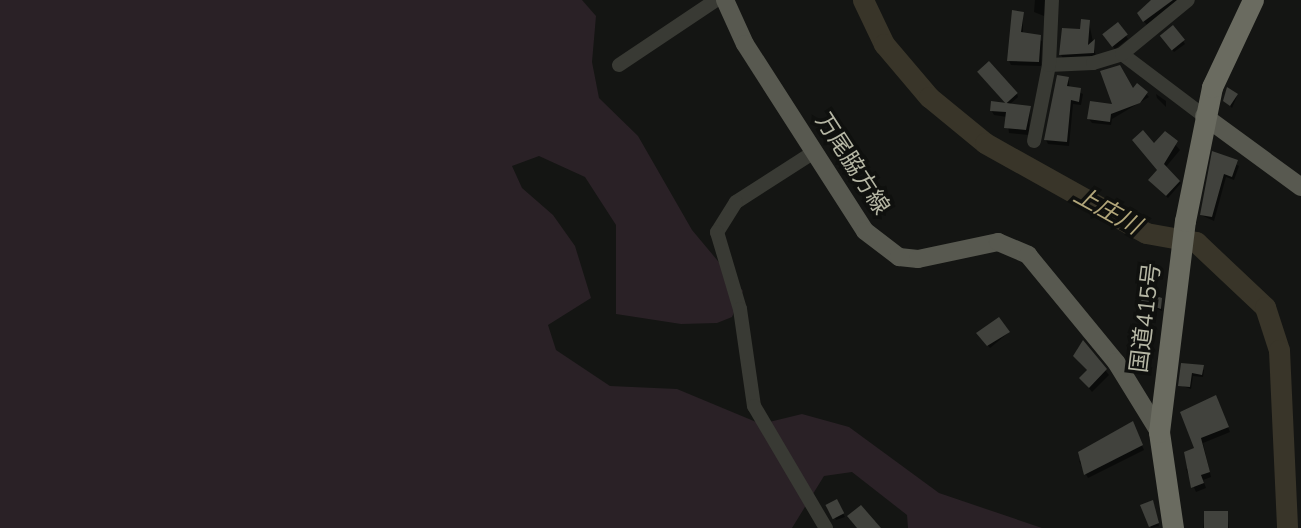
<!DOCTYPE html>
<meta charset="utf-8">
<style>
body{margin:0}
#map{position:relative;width:1301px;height:528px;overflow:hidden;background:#141513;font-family:"Nunito Sans","Noto Sans JP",sans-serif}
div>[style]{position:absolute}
.green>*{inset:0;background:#2a2126}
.shadow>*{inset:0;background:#0007}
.river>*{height:21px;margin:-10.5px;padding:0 10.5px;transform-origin:10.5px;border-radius:10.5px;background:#393529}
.building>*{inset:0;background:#41423d;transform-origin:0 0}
.minor>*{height:14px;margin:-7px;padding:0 7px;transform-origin:7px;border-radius:7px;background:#393a34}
.major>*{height:18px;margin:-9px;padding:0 9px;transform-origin:9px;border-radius:9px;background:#585950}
.highway>*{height:21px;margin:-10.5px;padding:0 10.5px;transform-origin:10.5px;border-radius:10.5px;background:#6a6b60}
span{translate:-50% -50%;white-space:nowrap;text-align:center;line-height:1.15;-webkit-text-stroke:7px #0f100e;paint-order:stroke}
.street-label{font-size:23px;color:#b5b6a4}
.water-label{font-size:24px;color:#b2a67a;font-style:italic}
</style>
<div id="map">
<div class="green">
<div style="clip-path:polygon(0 0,582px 0,596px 16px,592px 62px,599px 98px,638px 136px,692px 230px,743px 291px,732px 317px,717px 323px,681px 324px,616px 314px,616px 225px,585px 177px,539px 156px,512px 166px,522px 188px,553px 215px,575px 246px,591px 298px,548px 325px,556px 350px,610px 386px,677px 389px,761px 424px,802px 414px,849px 427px,939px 493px,1042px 528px,908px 528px,907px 515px,852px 472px,824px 476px,792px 528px,0 528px)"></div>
</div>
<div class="shadow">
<div style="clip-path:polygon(1035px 0,1048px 0,1044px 16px,1034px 12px)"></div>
<div style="clip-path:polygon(1152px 0,1183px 0,1147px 25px,1141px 18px)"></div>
<div style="clip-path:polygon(1023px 14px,1023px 34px,1042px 41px,1041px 66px,1011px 65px,1009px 61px)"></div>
<div style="clip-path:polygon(1089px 22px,1096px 57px,1064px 60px,1061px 55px)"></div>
<div style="clip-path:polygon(1118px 24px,1128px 39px,1115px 49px,1106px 37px)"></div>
<div style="clip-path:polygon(1164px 39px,1183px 41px,1185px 44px,1174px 52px)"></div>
<div style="clip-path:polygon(1120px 67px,1133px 90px,1138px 85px,1149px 97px,1112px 119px,1111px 125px,1092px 123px,1089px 119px,1115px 107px)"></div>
<div style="clip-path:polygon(981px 75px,1017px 94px,1018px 97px,1009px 105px)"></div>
<div style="clip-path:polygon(1068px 78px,1070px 88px,1083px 94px,1081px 105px,1073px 104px,1069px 146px,1048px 144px,1046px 140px)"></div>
<div style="clip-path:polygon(1156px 94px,1166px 101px,1166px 107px,1157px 98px)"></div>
<div style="clip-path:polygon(1237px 96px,1232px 108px,1225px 100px)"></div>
<div style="clip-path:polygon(1030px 108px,1029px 135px,1009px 133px,1007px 117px,994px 115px,991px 110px)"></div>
<div style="clip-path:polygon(1165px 133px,1180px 150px,1165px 168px,1181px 183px,1168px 198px,1152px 183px,1158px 171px,1155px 146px)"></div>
<div style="clip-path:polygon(1214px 153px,1239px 166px,1234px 180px,1226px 177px,1214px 221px,1201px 215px)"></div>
<div style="clip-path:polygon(1161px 299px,1162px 311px,1140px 301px)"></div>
<div style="clip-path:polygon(1008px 333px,990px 348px,980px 336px)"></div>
<div style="clip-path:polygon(1083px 343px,1109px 375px,1092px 392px,1081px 378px,1088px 371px,1079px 362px,1077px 349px)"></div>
<div style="clip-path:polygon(1182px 364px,1204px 370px,1203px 377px,1193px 376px,1191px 389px,1180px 385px)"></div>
<div style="clip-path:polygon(1218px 402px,1230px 432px,1203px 443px,1211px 477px,1203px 480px,1206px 488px,1196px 492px,1186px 469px,1191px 467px,1197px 449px,1182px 413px)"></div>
<div style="clip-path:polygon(1134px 428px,1144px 450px,1088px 478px,1079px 461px)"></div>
<div style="clip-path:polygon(836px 501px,845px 517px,836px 520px,828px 505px)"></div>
<div style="clip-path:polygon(1154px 505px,1159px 526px,1151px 528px,1142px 506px)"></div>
<div style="clip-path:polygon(1227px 512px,1229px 528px,1203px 528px,1205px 513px)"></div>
</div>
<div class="river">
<div style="left:863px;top:0;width:49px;rotate:64.5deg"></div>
<div style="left:884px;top:44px;width:70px;rotate:49.7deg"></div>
<div style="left:929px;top:97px;width:72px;rotate:39.4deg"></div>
<div style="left:985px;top:143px;width:184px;rotate:29.2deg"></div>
<div style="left:1146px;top:233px;width:51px;rotate:10.2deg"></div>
<div style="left:1196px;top:242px;width:95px;rotate:43.3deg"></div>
<div style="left:1265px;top:307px;width:45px;rotate:72deg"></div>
<div style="left:1279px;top:350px;width:178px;rotate:87.4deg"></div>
</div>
<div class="building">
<div style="clip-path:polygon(1151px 0,1173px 0,1143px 22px,1137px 13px)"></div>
<div style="clip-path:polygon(1012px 10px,1024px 12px,1021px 32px,1041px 35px,1039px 62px,1007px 61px)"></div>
<div style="clip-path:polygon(1081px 19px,1090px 20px,1088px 45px,1095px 39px,1094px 53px,1059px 55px,1062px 28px,1080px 29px)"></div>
<div style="left:1118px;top:22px;width:16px;height:20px;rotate:52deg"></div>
<div style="left:1173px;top:25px;width:19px;height:17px;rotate:51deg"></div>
<div style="left:989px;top:61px;width:43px;height:16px;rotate:48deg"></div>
<div style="clip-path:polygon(1120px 65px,1133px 88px,1137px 83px,1148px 92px,1140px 103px,1111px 114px,1110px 122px,1087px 119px,1090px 101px,1112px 104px,1100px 71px)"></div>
<div style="clip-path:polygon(1057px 75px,1069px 77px,1067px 86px,1081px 88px,1079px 102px,1071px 100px,1067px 142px,1044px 140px)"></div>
<div style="clip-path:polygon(1227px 87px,1238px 94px,1230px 106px,1223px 101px)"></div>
<div style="clip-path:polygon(991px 101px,1031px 106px,1026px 130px,1004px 128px,1006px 112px,990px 111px)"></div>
<div style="clip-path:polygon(1143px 130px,1154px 143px,1165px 131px,1178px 141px,1164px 164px,1180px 181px,1166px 196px,1148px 180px,1157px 170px,1132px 140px)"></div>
<div style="clip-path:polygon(1212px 151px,1238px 160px,1232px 177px,1224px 174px,1212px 217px,1200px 215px)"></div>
<div style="clip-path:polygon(1141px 291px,1162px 298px,1161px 309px,1138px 301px)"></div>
<div style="clip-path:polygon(999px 317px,1010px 332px,987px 346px,976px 333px)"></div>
<div style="clip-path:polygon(1083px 340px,1107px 369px,1089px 388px,1079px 378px,1087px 370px,1073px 356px)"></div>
<div style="clip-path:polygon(1181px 363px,1204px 365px,1202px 375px,1192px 373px,1190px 387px,1178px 386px)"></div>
<div style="clip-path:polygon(1216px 395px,1229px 427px,1201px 438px,1210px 472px,1201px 475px,1204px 483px,1191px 488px,1184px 452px,1194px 448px,1180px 412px)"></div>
<div style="clip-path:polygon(1133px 421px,1143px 445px,1084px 475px,1078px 452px)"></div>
<div style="left:837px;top:499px;width:16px;height:13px;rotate:63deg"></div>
<div style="clip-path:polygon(1153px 500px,1159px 523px,1149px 527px,1140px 505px)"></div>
<div style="clip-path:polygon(861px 505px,881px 528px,857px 528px,847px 516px)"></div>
<div style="left:1204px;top:511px;width:24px;height:17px"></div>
</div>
<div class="minor">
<div style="left:1122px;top:54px;width:103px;rotate:37.1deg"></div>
<div style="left:619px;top:65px;width:117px;rotate:-33.8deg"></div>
<div style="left:1049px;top:65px;width:44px;rotate:-2.6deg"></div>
<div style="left:1093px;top:63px;width:30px;rotate:-17deg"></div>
<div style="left:1122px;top:54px;width:85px;rotate:-39.3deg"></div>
<div style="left:1034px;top:141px;width:77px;rotate:-78.8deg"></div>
<div style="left:1049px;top:65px;width:65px;rotate:-87.4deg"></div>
<div style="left:814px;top:152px;width:93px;rotate:147.3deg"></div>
<div style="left:736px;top:202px;width:36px;rotate:122deg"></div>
<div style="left:717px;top:232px;width:80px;rotate:73.4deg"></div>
<div style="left:740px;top:309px;width:98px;rotate:81.8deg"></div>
<div style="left:754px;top:406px;width:142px;rotate:59.5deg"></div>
</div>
<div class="major">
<div style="left:725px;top:0;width:48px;rotate:65.6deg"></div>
<div style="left:745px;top:44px;width:222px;rotate:57.3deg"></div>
<div style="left:865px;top:231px;width:43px;rotate:37.4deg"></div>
<div style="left:899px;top:257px;width:19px;rotate:6deg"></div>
<div style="left:918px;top:259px;width:82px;rotate:-12deg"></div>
<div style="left:998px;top:242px;width:33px;rotate:23deg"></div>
<div style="left:1028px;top:255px;width:139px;rotate:50.6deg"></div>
<div style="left:1116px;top:362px;width:82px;rotate:58.4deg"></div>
<div style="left:1204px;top:116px;width:120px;rotate:36.2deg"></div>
</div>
<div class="highway">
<div style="left:1173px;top:528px;width:97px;rotate:-98.3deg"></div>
<div style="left:1159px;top:432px;width:213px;rotate:-83deg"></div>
<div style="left:1185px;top:221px;width:137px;rotate:-78.6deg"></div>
<div style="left:1212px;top:87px;width:96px;rotate:-64.8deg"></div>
</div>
<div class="street-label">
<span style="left:852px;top:164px;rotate:57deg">万尾脇方線</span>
<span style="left:1146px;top:318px;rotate:-83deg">国道415号</span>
</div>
<div class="water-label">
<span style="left:1107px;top:211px;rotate:29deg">上庄川</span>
</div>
</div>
